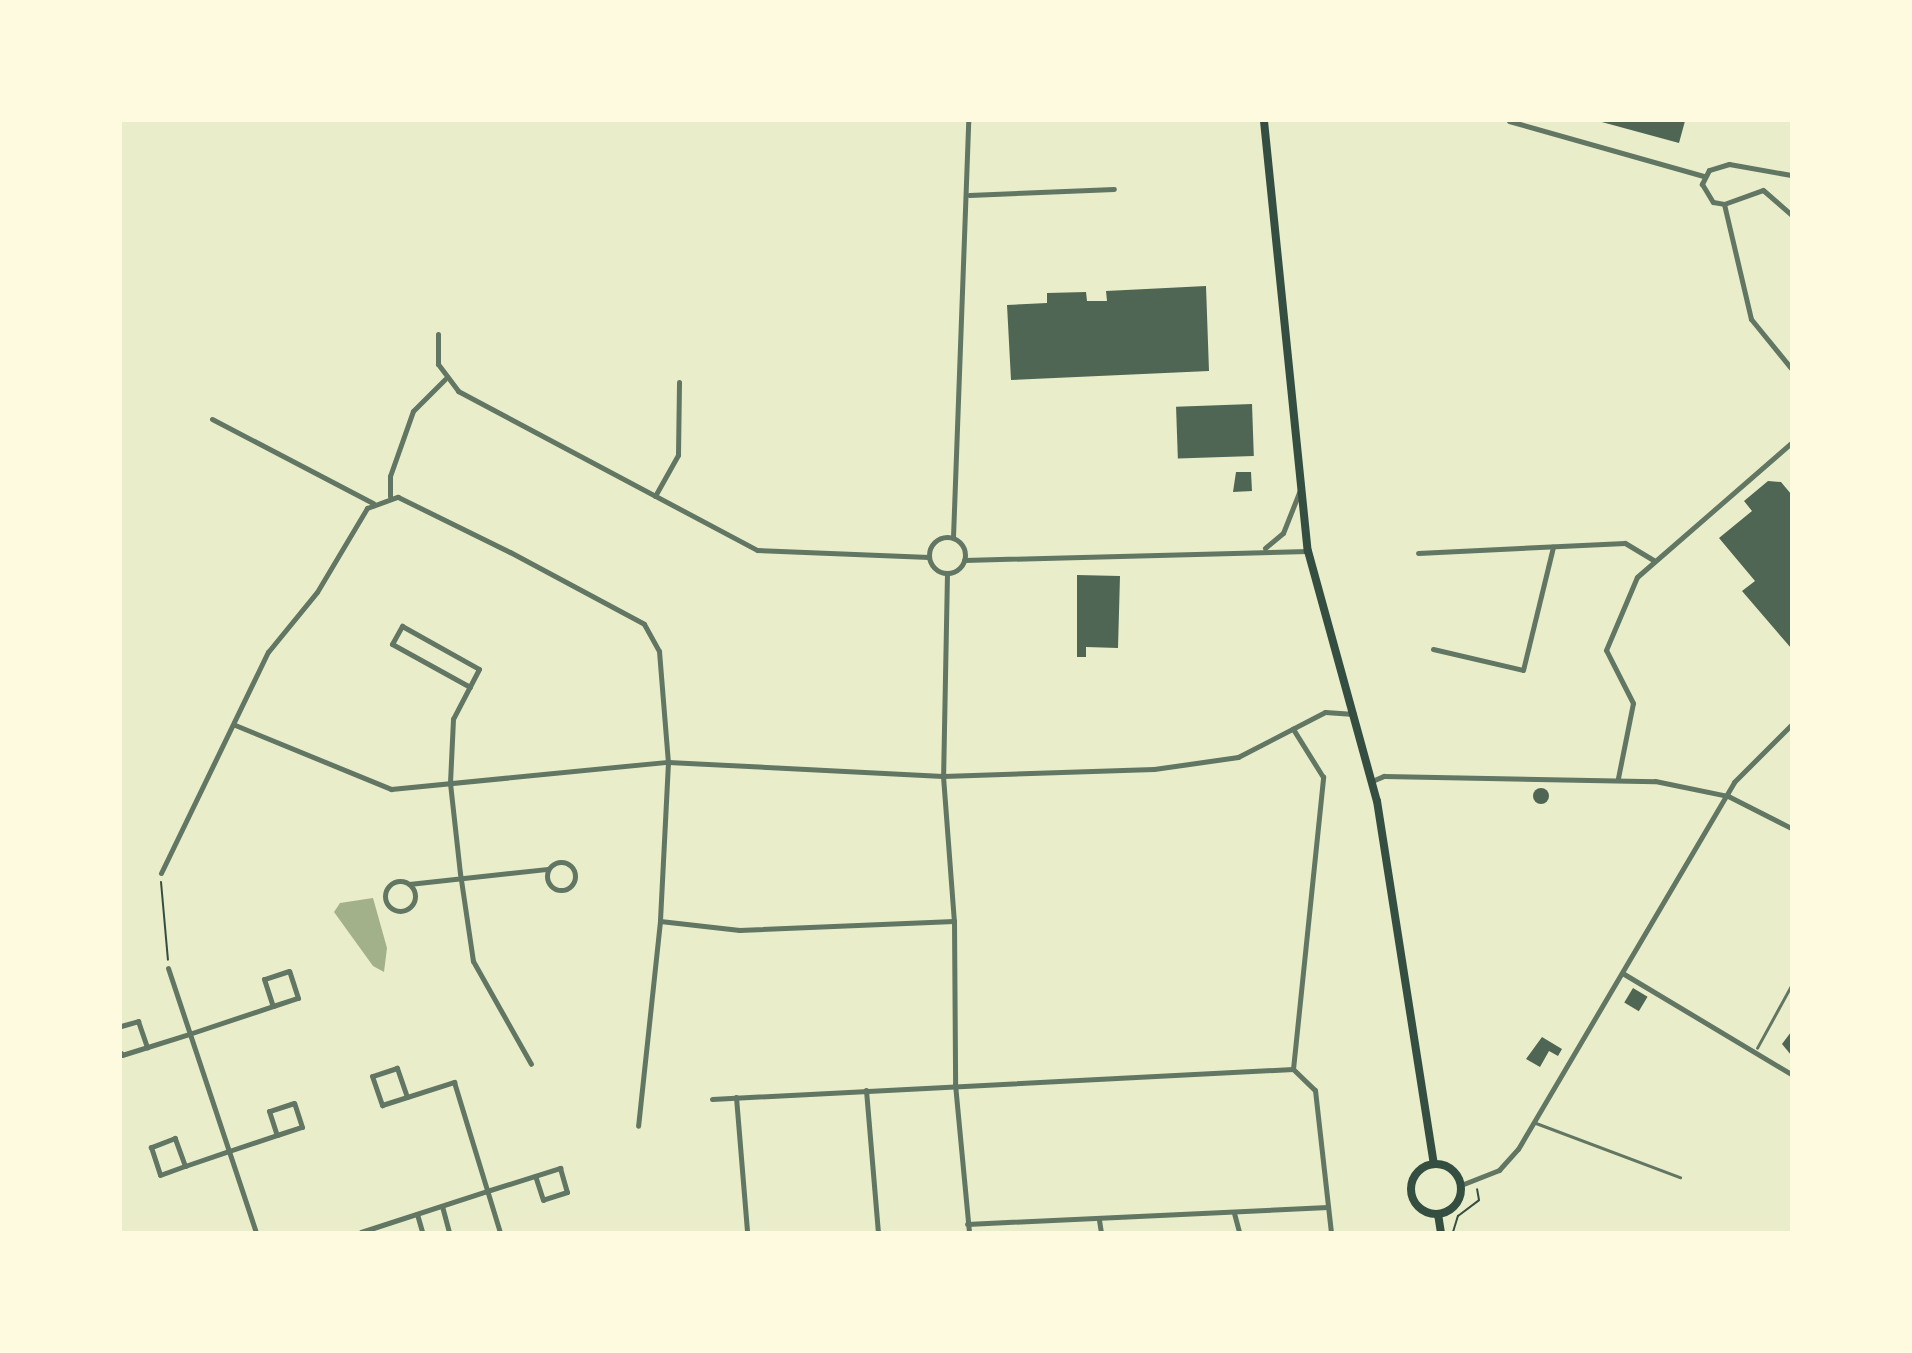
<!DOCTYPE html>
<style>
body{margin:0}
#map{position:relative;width:1912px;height:1353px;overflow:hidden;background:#e9edc9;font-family:"IBM Plex Sans",sans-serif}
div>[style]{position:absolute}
.water>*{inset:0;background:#a3b18a}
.building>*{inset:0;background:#4f6655;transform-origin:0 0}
.round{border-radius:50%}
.path>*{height:2px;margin:-1px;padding:0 1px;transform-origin:1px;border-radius:1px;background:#344e41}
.service>*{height:2.5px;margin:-1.25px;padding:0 1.25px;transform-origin:1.25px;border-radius:1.25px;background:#617663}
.minor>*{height:5px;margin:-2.5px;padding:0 2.5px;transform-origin:2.5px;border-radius:2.5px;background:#617663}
.minor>.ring{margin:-2.5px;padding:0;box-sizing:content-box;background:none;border:5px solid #617663;border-radius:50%}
.secondary>*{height:8px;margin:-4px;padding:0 4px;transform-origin:4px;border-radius:4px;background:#344e41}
.secondary>.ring{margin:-4px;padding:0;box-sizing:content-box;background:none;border:8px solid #344e41;border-radius:50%}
span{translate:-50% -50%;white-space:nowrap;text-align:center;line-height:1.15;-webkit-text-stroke:6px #fefae0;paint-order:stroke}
.frame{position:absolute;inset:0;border:122px solid #fefae0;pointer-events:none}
</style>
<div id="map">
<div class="water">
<div style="clip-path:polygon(373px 898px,387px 948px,384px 972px,373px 966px,334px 912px,340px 903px)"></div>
</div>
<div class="building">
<div style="clip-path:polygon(1598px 121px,1685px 121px,1679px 143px)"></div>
<div style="clip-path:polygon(1206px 286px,1209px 371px,1011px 380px,1007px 305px,1047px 303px,1047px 293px,1086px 292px,1087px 301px,1107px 301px,1106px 291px)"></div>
<div style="left:1252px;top:404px;width:52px;height:76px;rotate:88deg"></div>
<div style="clip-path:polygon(1236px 472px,1251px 472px,1252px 491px,1233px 492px)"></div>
<div style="clip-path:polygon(1768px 481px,1781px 482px,1791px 494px,1791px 648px,1742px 591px,1755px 581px,1719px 538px,1752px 511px,1744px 501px)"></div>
<div style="clip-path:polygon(1077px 575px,1120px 576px,1118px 648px,1086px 647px,1086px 657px,1077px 657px)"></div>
<div class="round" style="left:1533px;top:788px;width:16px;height:16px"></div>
<div style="left:1633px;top:988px;width:17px;height:17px;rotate:31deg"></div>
<div style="clip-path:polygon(1791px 1032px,1791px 1055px,1782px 1044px)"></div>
<div style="clip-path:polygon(1542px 1037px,1562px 1049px,1558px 1056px,1549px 1051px,1540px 1067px,1526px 1059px)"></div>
</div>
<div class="path">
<div style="left:161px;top:882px;width:78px;rotate:84.9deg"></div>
<div style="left:1453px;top:1232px;width:17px;rotate:-73deg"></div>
<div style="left:1458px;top:1216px;width:26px;rotate:-37deg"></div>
<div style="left:1479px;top:1200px;width:11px;rotate:-100deg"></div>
</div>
<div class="service">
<div style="left:1757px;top:1048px;width:71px;rotate:-61.3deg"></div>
<div style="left:1536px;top:1123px;width:154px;rotate:20.6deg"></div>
</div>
<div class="minor">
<div style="left:1509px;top:121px;width:203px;rotate:15.8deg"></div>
<div style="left:1791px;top:175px;width:63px;rotate:-169.9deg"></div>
<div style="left:1729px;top:164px;width:21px;rotate:163deg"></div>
<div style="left:1709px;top:170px;width:16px;rotate:117deg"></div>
<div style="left:1702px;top:184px;width:21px;rotate:59deg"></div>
<div style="left:1713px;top:202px;width:11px;rotate:10deg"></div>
<div style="left:1724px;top:204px;width:41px;rotate:-19.7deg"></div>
<div style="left:1763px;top:190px;width:37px;rotate:41deg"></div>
<div style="left:969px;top:195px;width:145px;rotate:-2.4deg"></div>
<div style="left:1724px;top:204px;width:118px;rotate:76.8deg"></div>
<div style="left:1751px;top:319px;width:63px;rotate:50.8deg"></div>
<div style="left:438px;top:334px;width:30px;rotate:90deg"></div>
<div style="left:438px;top:364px;width:34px;rotate:53deg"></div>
<div style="left:458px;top:391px;width:339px;rotate:28deg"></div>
<div style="left:757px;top:550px;width:172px;rotate:2.3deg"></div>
<div style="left:212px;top:419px;width:182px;rotate:27.6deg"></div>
<div style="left:390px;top:496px;width:20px;rotate:-90deg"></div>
<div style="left:390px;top:476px;width:69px;rotate:-70.5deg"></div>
<div style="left:413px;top:411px;width:45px;rotate:-45deg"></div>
<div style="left:655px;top:496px;width:47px;rotate:-60.7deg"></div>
<div style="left:678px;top:455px;width:73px;rotate:-89.2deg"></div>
<div style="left:953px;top:537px;width:416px;rotate:-87.9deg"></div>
<div class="ring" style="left:929px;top:537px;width:31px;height:31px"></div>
<div style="left:1265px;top:548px;width:23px;rotate:-40deg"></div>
<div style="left:1283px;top:533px;width:46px;rotate:-68.4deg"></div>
<div style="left:1418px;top:553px;width:207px;rotate:-2.8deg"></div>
<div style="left:1625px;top:543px;width:33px;rotate:31deg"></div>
<div style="left:964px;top:560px;width:344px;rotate:-1.5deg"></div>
<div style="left:947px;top:573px;width:203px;rotate:91.1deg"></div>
<div style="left:943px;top:776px;width:145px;rotate:85.7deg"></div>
<div style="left:954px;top:921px;width:163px;rotate:89.6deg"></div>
<div style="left:955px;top:1084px;width:149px;rotate:84.6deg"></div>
<div style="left:1433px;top:649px;width:92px;rotate:13.1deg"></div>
<div style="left:1523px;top:670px;width:127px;rotate:-76.3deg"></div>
<div style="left:470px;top:687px;width:89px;rotate:-151.1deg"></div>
<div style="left:392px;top:644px;width:21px;rotate:-61deg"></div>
<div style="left:402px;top:626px;width:88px;rotate:29.2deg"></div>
<div style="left:479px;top:669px;width:56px;rotate:117.5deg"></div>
<div style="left:453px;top:719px;width:64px;rotate:92.7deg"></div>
<div style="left:450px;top:783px;width:91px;rotate:83.7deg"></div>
<div style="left:460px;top:873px;width:89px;rotate:81.6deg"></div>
<div style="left:473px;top:961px;width:118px;rotate:60.6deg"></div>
<div style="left:235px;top:725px;width:169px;rotate:22.3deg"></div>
<div style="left:391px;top:789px;width:278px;rotate:-5.6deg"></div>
<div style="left:668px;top:762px;width:275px;rotate:2.9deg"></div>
<div style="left:943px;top:776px;width:211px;rotate:-1.9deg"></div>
<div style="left:1154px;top:769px;width:85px;rotate:-8.1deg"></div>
<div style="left:1238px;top:757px;width:98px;rotate:-27.3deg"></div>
<div style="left:1325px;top:712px;width:29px;rotate:4deg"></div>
<div style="left:1618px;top:778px;width:76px;rotate:-78.7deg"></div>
<div style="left:1633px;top:703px;width:59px;rotate:-117deg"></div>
<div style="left:1606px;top:650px;width:79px;rotate:-67deg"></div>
<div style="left:1637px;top:577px;width:204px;rotate:-41deg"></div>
<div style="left:1372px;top:781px;width:13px;rotate:-23deg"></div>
<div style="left:1384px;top:776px;width:271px;rotate:1.1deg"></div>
<div style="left:1655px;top:781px;width:75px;rotate:11.6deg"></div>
<div style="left:1728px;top:796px;width:71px;rotate:26.9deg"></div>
<div class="ring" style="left:547px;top:862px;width:23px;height:23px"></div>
<div style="left:161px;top:873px;width:246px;rotate:-64.2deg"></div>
<div style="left:268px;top:652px;width:77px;rotate:-50.8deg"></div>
<div style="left:317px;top:592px;width:98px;rotate:-59.2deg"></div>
<div style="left:367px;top:508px;width:33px;rotate:-20deg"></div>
<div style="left:398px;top:497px;width:125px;rotate:26.2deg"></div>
<div style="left:510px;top:552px;width:152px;rotate:28.2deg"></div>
<div style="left:644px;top:624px;width:31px;rotate:61deg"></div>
<div style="left:659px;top:651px;width:111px;rotate:85.4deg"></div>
<div style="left:668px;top:762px;width:159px;rotate:92.9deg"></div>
<div style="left:660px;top:921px;width:206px;rotate:96.1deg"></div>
<div class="ring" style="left:385px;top:881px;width:25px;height:25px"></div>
<div style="left:409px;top:884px;width:140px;rotate:-6.2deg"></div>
<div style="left:660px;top:921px;width:80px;rotate:6.5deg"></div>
<div style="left:739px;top:930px;width:215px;rotate:-2.4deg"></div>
<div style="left:168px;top:968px;width:278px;rotate:71.6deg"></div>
<div style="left:1624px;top:974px;width:195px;rotate:30.9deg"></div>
<div style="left:121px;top:1026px;width:18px;rotate:-16deg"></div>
<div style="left:138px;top:1021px;width:28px;rotate:71deg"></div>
<div style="left:121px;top:1053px;width:2px;rotate:63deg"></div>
<div style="left:122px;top:1055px;width:70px;rotate:-17.4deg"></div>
<div style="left:189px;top:1034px;width:89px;rotate:-18.4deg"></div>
<div style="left:273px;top:1006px;width:26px;rotate:-18deg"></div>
<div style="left:298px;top:998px;width:28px;rotate:-108deg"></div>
<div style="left:289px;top:971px;width:26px;rotate:162deg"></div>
<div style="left:264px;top:979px;width:28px;rotate:72deg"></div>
<div style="left:1293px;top:1069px;width:30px;rotate:44deg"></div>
<div style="left:1315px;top:1090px;width:143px;rotate:83.6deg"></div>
<div style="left:866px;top:1090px;width:143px;rotate:85.2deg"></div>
<div style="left:407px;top:1097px;width:31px;rotate:-109deg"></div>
<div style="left:397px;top:1068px;width:26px;rotate:162deg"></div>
<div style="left:372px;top:1076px;width:31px;rotate:71deg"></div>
<div style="left:382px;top:1105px;width:76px;rotate:-17.7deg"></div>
<div style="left:454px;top:1082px;width:157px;rotate:73deg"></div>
<div style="left:736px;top:1097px;width:135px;rotate:85.3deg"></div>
<div style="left:712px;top:1099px;width:582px;rotate:-2.96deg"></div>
<div style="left:1293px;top:1069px;width:294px;rotate:-84.1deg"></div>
<div style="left:1323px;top:777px;width:57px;rotate:-122deg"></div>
<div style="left:185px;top:1166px;width:30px;rotate:-110deg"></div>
<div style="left:175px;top:1138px;width:26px;rotate:159deg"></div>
<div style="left:151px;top:1147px;width:29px;rotate:72deg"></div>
<div style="left:160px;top:1175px;width:27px;rotate:-20deg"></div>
<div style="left:185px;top:1166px;width:46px;rotate:-18.8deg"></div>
<div style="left:229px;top:1151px;width:51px;rotate:-18.4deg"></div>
<div style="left:277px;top:1135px;width:26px;rotate:-18deg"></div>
<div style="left:302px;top:1127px;width:25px;rotate:-108deg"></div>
<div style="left:294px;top:1103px;width:26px;rotate:162deg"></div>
<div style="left:269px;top:1111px;width:25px;rotate:72deg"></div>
<div style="left:1461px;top:1185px;width:41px;rotate:-21.5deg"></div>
<div style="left:1499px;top:1170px;width:28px;rotate:-48deg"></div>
<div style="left:1518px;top:1149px;width:426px;rotate:-59.5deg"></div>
<div style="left:1734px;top:782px;width:81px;rotate:-45deg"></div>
<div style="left:442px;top:1206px;width:27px;rotate:75deg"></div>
<div style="left:1234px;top:1213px;width:20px;rotate:75deg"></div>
<div style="left:417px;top:1214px;width:19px;rotate:74deg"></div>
<div style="left:1099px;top:1220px;width:12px;rotate:81deg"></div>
<div style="left:967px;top:1224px;width:361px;rotate:-2.7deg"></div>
<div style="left:361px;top:1232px;width:133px;rotate:-18deg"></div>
<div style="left:487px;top:1191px;width:77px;rotate:-17.5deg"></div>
<div style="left:560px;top:1168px;width:25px;rotate:74deg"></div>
<div style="left:567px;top:1192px;width:25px;rotate:162deg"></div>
<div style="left:543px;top:1200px;width:25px;rotate:-108deg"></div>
</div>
<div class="secondary">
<div style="left:1264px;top:121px;width:432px;rotate:84.2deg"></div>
<div style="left:1308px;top:551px;width:259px;rotate:74.6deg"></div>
<div style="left:1377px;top:801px;width:367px;rotate:81.1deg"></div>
<div class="ring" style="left:1411px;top:1164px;width:42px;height:42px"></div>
<div style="left:1438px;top:1214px;width:18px;rotate:81deg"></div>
</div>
<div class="frame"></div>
</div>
